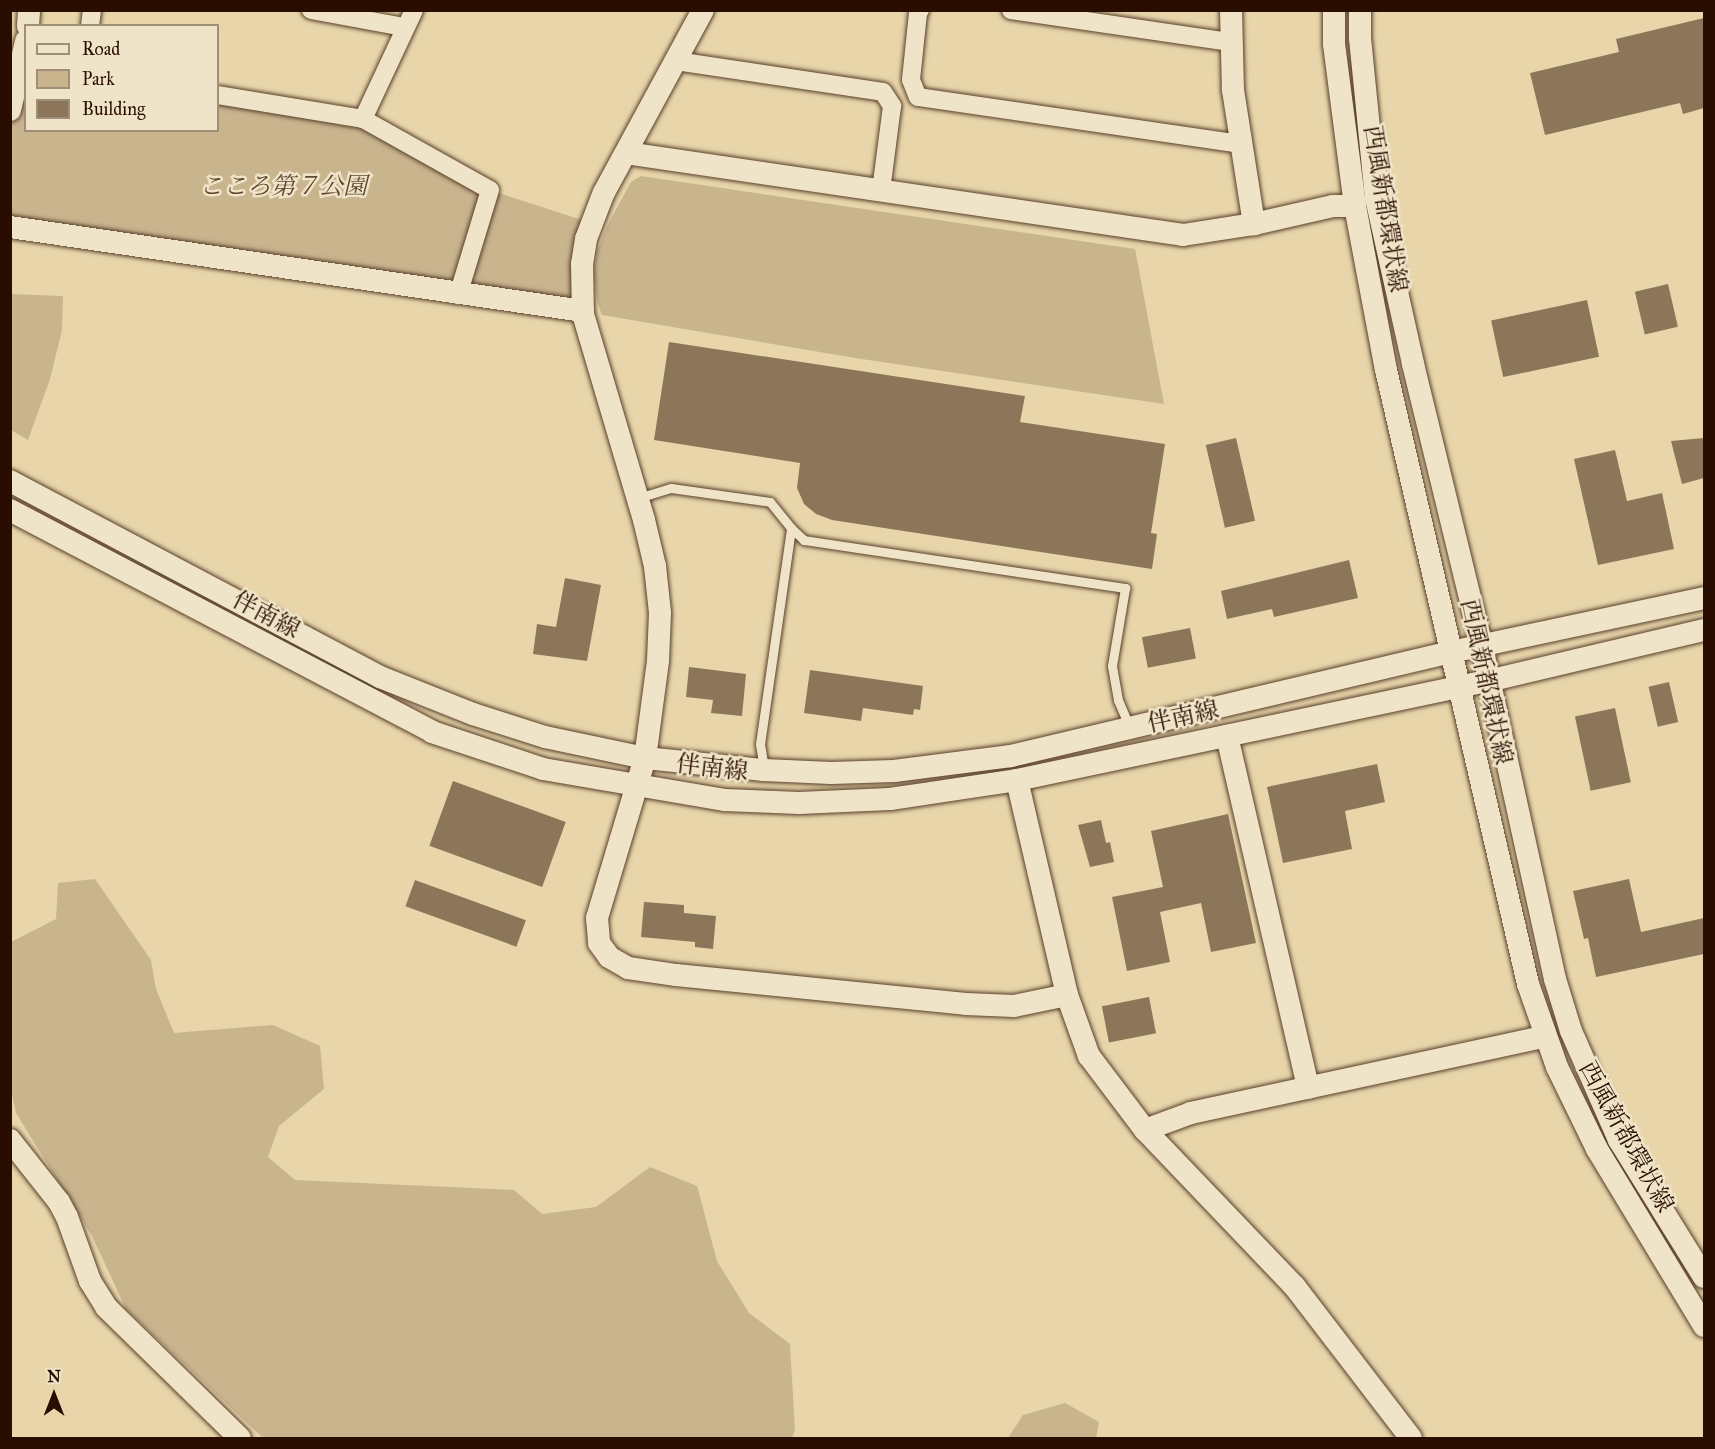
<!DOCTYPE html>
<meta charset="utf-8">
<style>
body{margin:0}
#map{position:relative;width:1715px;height:1449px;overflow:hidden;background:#e8d6aa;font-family:"IM FELL Great Primer","Noto Serif JP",serif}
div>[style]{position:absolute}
.green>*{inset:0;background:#c8b48d}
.building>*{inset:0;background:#8c7659;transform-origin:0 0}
.roads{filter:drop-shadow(0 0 2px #593f2b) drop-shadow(0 0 2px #593f2b)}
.service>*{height:9px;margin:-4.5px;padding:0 4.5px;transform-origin:4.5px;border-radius:4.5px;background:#f0e4c8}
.minor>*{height:18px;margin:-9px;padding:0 9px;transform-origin:9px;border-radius:9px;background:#f0e4c8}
.tertiary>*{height:22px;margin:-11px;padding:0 11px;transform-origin:11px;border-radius:11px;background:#f0e4c8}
span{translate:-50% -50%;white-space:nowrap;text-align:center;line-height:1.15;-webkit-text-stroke:5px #f0e4c8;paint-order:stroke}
.park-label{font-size:24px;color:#614732;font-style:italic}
.street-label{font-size:24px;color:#290d01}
.frame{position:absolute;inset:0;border:12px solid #290d01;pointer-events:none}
.legend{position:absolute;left:24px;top:24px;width:195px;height:108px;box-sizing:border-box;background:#f0e4c8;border:2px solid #a08e78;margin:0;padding:8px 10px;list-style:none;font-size:18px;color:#290d01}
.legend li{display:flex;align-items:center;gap:12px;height:30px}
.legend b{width:30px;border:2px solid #a08e78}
.north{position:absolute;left:24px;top:1365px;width:60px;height:60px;-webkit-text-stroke:4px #f0e4c8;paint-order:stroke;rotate:0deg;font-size:16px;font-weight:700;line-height:24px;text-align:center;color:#290d01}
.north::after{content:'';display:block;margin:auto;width:21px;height:27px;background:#290d01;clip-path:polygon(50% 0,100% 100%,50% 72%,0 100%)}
</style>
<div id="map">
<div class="green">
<div style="clip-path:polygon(26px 63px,26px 130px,218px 130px,218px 95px,363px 119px,490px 190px,591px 223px,583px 311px,11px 227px,11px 110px)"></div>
<div style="clip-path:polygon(641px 176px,1135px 249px,1164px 404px,855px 358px,602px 315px,597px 301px,594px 273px,597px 252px,606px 228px,631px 182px)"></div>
<div style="clip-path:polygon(11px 294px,63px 296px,62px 330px,50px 379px,28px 440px,11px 430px)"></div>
<div style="clip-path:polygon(95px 879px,151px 960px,156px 989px,174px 1033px,273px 1025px,320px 1046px,324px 1089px,279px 1126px,268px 1157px,295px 1180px,514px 1190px,542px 1214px,596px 1207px,650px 1167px,697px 1186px,717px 1261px,749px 1313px,790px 1344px,795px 1429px,792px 1438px,263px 1438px,126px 1309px,92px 1236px,16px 1113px,10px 1085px,11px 942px,56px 919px,58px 883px)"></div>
<div style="clip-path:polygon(1065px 1403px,1099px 1422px,1096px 1438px,1008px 1438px,1023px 1415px)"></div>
</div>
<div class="building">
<div style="clip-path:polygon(1704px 18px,1704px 108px,1683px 114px,1680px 103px,1545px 135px,1530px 73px,1619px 52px,1616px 39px)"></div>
<div style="left:1668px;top:284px;width:44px;height:34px;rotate:77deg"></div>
<div style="left:1587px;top:300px;width:58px;height:98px;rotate:78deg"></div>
<div style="clip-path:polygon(669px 342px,1025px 396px,1020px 422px,1165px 444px,1151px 533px,1157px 534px,1152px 569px,832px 520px,816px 514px,804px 504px,797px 488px,800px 463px,654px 440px)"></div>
<div style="left:1236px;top:438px;width:85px;height:31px;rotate:77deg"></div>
<div style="clip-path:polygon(1704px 438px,1704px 478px,1682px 484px,1671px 441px)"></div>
<div style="clip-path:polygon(1615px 450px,1627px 501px,1662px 493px,1674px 549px,1598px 565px,1574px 459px)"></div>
<div style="clip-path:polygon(1349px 560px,1358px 598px,1274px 617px,1272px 609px,1227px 619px,1221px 591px)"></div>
<div style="clip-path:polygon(565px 578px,601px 585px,587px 661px,533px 654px,537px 624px,556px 627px)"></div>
<div style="left:1190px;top:628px;width:31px;height:49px;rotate:79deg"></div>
<div style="clip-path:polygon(689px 667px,746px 674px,742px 716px,711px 713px,713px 700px,686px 697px)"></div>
<div style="clip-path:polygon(810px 670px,923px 686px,920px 710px,914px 709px,913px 715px,863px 708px,861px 721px,804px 713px)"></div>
<div style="left:1669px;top:682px;width:41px;height:21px;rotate:77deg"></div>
<div style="left:1615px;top:708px;width:76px;height:41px;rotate:78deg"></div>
<div style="clip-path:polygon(1377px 764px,1385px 802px,1345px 811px,1352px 849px,1283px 863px,1267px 787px)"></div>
<div style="left:453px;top:781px;width:120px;height:69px;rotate:20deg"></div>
<div style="clip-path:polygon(1228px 814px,1256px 943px,1211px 952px,1201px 903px,1160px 912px,1170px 962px,1127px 971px,1112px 897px,1163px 887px,1151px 831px)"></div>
<div style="clip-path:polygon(1101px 820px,1106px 843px,1110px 842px,1114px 862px,1090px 867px,1078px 825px)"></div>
<div style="clip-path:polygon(1629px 879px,1641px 932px,1704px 918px,1704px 954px,1596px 977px,1588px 938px,1584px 939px,1573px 891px)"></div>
<div style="left:415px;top:880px;width:118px;height:28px;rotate:20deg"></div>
<div style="clip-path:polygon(644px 902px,684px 905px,684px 913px,716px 916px,713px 949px,695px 947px,695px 942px,641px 937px)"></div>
<div style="left:1149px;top:997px;width:37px;height:48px;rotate:79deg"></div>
</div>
<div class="roads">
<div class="service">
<div style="left:638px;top:498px;width:34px;rotate:-17deg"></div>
<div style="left:671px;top:488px;width:100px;rotate:8deg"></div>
<div style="left:770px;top:502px;width:33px;rotate:51deg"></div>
<div style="left:791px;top:528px;width:18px;rotate:43deg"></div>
<div style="left:804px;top:540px;width:325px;rotate:8.5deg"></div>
<div style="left:1125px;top:588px;width:79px;rotate:99.5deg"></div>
<div style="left:1112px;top:666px;width:35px;rotate:80deg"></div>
<div style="left:1118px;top:700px;width:30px;rotate:67deg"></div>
<div style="left:764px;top:769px;width:25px;rotate:-99deg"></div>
<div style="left:760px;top:744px;width:218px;rotate:-81.8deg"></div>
</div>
<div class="minor">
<div style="left:311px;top:10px;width:95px;rotate:10.4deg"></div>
<div style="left:920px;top:10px;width:4px;rotate:124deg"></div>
<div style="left:918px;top:13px;width:67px;rotate:96deg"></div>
<div style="left:911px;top:80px;width:18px;rotate:68deg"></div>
<div style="left:918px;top:97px;width:325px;rotate:8.3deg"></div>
<div style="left:1011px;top:10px;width:222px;rotate:8.3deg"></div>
<div style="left:90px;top:26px;width:16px;rotate:-83deg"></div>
<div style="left:676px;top:61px;width:209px;rotate:8.5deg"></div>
<div style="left:883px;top:92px;width:17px;rotate:57deg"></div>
<div style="left:892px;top:106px;width:86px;rotate:97.4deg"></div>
<div style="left:218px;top:95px;width:147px;rotate:9.4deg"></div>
<div style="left:363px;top:119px;width:145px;rotate:29.2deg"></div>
<div style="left:490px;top:190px;width:110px;rotate:106.9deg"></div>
<div style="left:363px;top:119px;width:120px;rotate:-64.9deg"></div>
</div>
<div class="tertiary">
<div style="left:703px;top:10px;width:207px;rotate:118.5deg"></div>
<div style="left:604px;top:192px;width:50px;rotate:111deg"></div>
<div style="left:586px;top:239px;width:25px;rotate:99deg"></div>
<div style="left:582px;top:264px;width:50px;rotate:88.9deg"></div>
<div style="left:583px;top:314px;width:215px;rotate:73.5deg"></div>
<div style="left:644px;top:520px;width:47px;rotate:76.6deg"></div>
<div style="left:655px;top:566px;width:47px;rotate:83.9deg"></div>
<div style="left:660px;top:613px;width:48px;rotate:92.4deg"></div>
<div style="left:658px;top:661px;width:98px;rotate:97.6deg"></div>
<div style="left:645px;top:758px;width:167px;rotate:106.7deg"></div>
<div style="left:597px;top:918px;width:25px;rotate:85deg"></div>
<div style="left:599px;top:943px;width:17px;rotate:54deg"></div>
<div style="left:609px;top:957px;width:22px;rotate:30deg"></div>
<div style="left:628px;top:968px;width:49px;rotate:8.3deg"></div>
<div style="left:676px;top:975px;width:291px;rotate:5.7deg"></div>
<div style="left:966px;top:1004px;width:48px;rotate:2.4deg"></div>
<div style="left:1014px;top:1006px;width:54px;rotate:-11.7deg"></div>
<div style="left:1231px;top:10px;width:80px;rotate:88.6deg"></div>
<div style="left:1233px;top:90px;width:136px;rotate:81.1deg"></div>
<div style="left:1334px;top:10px;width:34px;rotate:90deg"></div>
<div style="left:1334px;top:44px;width:163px;rotate:82.6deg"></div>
<div style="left:1355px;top:206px;width:167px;rotate:79.3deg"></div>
<div style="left:1386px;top:370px;width:630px;rotate:76.98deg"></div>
<div style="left:1528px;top:984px;width:88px;rotate:70.7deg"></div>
<div style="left:1557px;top:1067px;width:91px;rotate:64deg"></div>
<div style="left:1597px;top:1149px;width:207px;rotate:58.8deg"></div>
<div style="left:1360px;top:10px;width:28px;rotate:90deg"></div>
<div style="left:1360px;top:38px;width:161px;rotate:84.3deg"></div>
<div style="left:1376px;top:198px;width:170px;rotate:77.4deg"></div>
<div style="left:1413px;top:364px;width:291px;rotate:76.3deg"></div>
<div style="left:1482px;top:647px;width:340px;rotate:77.6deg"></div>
<div style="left:1555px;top:979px;width:54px;rotate:72.9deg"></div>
<div style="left:1571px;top:1031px;width:119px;rotate:66.2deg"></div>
<div style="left:1619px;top:1140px;width:161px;rotate:58.2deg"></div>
<div style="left:28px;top:26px;width:16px;rotate:-86deg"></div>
<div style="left:10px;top:110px;width:71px;rotate:-76.9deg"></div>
<div style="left:626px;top:153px;width:563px;rotate:8.37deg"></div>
<div style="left:1183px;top:235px;width:72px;rotate:-8.8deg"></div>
<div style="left:1254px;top:224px;width:81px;rotate:-12.8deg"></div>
<div style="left:1333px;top:206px;width:22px"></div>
<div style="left:10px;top:227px;width:579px;rotate:8.34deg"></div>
<div style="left:10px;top:481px;width:419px;rotate:27.9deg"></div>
<div style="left:380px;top:677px;width:100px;rotate:21.7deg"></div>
<div style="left:473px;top:714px;width:76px;rotate:17.7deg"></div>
<div style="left:545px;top:737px;width:102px;rotate:11.9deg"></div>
<div style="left:645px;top:758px;width:120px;rotate:5.8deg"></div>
<div style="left:764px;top:770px;width:67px;rotate:2.6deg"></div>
<div style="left:831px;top:773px;width:63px;rotate:-1.8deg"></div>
<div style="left:894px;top:771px;width:118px;rotate:-7.3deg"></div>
<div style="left:1011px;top:756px;width:452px;rotate:-13.3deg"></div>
<div style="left:1451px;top:652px;width:259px;rotate:-12deg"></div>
<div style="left:10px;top:510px;width:477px;rotate:27.7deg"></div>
<div style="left:432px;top:732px;width:117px;rotate:18.4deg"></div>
<div style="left:543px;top:769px;width:185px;rotate:9.7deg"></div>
<div style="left:725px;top:800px;width:74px;rotate:2.3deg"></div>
<div style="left:799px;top:803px;width:91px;rotate:-2.5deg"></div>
<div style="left:890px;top:799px;width:128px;rotate:-8.5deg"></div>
<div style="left:1017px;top:780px;width:481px;rotate:-11.9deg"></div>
<div style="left:1488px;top:681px;width:222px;rotate:-13.3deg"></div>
<div style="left:1227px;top:736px;width:361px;rotate:77deg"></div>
<div style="left:1017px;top:780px;width:221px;rotate:76.9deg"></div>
<div style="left:1067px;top:995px;width:65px;rotate:70.2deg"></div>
<div style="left:1089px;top:1056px;width:93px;rotate:52.9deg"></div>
<div style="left:1145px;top:1130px;width:217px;rotate:46.3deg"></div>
<div style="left:1295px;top:1287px;width:190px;rotate:52.5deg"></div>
<div style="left:1145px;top:1130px;width:49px;rotate:-20.3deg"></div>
<div style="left:1191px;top:1113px;width:363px;rotate:-12.2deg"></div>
<div style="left:10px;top:1140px;width:79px;rotate:51.7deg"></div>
<div style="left:59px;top:1202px;width:17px;rotate:62deg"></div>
<div style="left:67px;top:1217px;width:68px;rotate:70.2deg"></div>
<div style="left:90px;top:1281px;width:31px;rotate:58deg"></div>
<div style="left:106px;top:1307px;width:187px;rotate:44.4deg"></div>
</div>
</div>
<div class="park-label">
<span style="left:283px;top:187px">こころ第７公園</span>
</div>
<div class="street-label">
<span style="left:1385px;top:209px;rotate:81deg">西風新都環状線</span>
<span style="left:266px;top:615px;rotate:28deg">伴南線</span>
<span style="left:1486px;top:682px;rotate:78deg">西風新都環状線</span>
<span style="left:1183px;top:717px;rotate:-12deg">伴南線</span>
<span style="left:712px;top:768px;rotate:7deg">伴南線</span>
<span style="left:1626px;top:1137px;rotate:61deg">西風新都環状線</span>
</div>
<div class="frame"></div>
<ul class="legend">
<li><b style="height:8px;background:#f0e4c8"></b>Road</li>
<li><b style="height:16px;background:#c8b48d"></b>Park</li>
<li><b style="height:16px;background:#8c7659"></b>Building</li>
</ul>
<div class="north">N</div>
</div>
